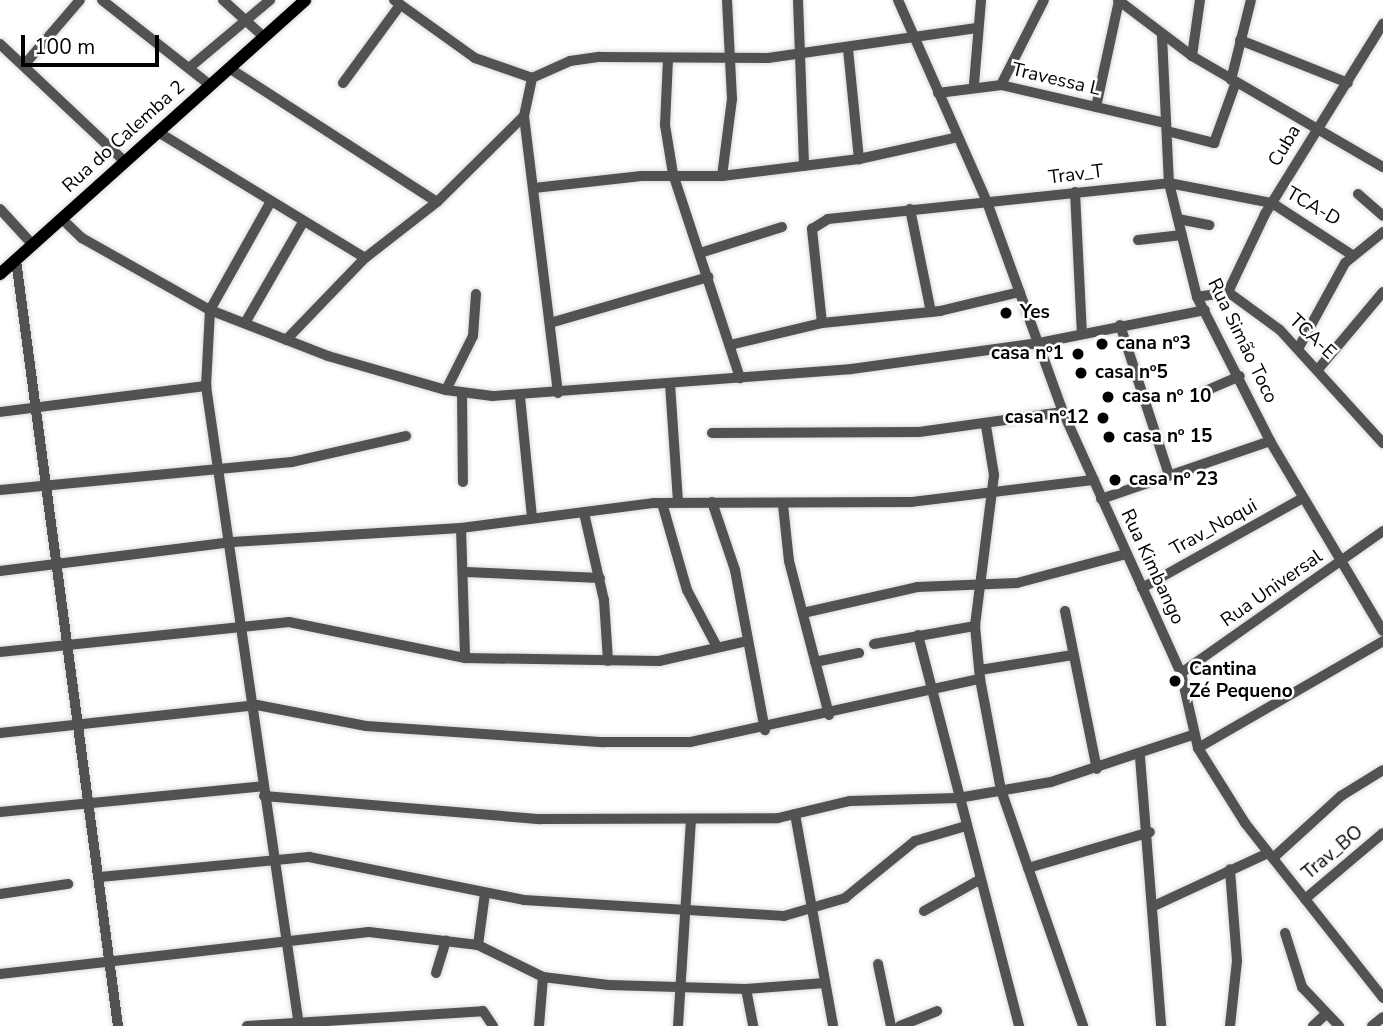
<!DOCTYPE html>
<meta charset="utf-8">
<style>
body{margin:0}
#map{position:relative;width:1383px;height:1026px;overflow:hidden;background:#fff;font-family:"Nunito Sans",sans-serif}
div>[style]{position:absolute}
.roads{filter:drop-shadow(0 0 2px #dbdbdb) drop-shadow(0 0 2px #dbdbdb)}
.minor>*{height:10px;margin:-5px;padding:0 5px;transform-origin:5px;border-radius:5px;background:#525252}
.major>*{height:12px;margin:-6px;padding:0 6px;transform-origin:6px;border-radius:6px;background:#000}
.dots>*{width:19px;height:19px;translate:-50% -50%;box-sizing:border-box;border:4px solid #fff;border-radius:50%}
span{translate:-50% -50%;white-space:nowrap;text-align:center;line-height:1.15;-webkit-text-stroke:5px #fff;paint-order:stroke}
.street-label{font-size:19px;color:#000}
.poi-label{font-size:19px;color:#000;font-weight:700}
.left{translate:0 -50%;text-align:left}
.right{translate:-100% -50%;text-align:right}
.scale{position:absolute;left:21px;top:35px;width:138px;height:32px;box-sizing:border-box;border:4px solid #000;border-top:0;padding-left:9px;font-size:21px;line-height:24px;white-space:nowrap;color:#000;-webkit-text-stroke:5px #fff;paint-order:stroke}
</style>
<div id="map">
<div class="roads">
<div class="minor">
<div style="left:102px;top:0;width:137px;rotate:38.2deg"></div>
<div style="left:223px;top:0;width:55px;rotate:42.1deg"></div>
<div style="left:394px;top:0;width:100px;rotate:35.6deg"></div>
<div style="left:475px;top:58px;width:60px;rotate:19.3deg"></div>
<div style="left:798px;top:0;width:166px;rotate:87.9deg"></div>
<div style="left:898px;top:0;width:221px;rotate:66.2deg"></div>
<div style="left:987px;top:202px;width:223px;rotate:70.1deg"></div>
<div style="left:1063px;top:412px;width:286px;rotate:65.7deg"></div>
<div style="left:1181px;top:673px;width:77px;rotate:77.2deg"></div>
<div style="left:1198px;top:748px;width:89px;rotate:57.9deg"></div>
<div style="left:1245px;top:823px;width:223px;rotate:51.7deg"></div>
<div style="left:1118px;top:0;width:93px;rotate:37.1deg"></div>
<div style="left:1192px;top:56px;width:221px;rotate:30.2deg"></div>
<div style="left:1162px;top:36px;width:147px;rotate:87.3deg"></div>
<div style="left:1169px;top:183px;width:117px;rotate:76.2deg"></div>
<div style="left:1197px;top:297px;width:161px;rotate:63.1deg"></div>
<div style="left:1270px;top:441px;width:221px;rotate:59.3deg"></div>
<div style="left:1240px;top:40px;width:116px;rotate:21.7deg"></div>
<div style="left:0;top:44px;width:172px;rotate:43.3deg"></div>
<div style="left:848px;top:49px;width:111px;rotate:84.3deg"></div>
<div style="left:1192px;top:56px;width:57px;rotate:-81.9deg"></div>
<div style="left:668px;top:59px;width:66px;rotate:92.6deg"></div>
<div style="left:665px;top:125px;width:50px;rotate:80.7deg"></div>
<div style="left:673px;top:174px;width:215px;rotate:71.8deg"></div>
<div style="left:25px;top:64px;width:84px;rotate:-49.3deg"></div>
<div style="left:189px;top:68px;width:106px;rotate:-40deg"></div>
<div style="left:229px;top:68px;width:247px;rotate:32.8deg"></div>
<div style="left:1231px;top:80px;width:82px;rotate:-76deg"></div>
<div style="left:343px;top:83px;width:97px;rotate:-53.8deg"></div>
<div style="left:974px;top:84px;width:84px;rotate:-85.2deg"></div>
<div style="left:1001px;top:85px;width:95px;rotate:-63.2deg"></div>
<div style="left:938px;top:93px;width:64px;rotate:-7.2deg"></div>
<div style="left:1001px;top:85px;width:169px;rotate:13deg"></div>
<div style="left:1096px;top:107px;width:108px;rotate:-77.8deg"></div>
<div style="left:1167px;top:131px;width:49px;rotate:14.3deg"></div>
<div style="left:1214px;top:143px;width:65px;rotate:-70.2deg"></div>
<div style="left:158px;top:132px;width:242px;rotate:31.3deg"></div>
<div style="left:365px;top:258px;width:91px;rotate:-37.9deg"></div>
<div style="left:437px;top:202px;width:122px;rotate:-44.7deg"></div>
<div style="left:722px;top:176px;width:78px;rotate:-82.6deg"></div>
<div style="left:732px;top:99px;width:99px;rotate:-92.9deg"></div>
<div style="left:534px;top:188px;width:108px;rotate:-6.4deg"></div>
<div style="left:641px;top:176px;width:81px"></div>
<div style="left:722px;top:176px;width:138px;rotate:-7.1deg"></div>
<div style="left:859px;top:159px;width:101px;rotate:-12.5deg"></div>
<div style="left:1075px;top:192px;width:142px;rotate:87.2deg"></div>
<div style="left:1358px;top:194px;width:33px;rotate:41deg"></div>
<div style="left:270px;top:203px;width:123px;rotate:119.3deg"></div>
<div style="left:210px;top:310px;width:76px;rotate:93deg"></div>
<div style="left:206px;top:386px;width:647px;rotate:81.73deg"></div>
<div style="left:0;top:209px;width:49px;rotate:47.5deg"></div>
<div style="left:910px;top:209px;width:105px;rotate:78.5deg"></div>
<div style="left:62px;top:219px;width:28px;rotate:44deg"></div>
<div style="left:82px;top:238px;width:147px;rotate:29.4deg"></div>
<div style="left:210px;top:310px;width:127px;rotate:21.3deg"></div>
<div style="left:328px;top:356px;width:123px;rotate:16.1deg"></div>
<div style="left:446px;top:390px;width:47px;rotate:7.3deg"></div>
<div style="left:493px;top:396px;width:359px;rotate:-4.3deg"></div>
<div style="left:851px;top:369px;width:190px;rotate:-7.9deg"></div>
<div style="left:1039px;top:343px;width:169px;rotate:-11.2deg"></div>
<div style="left:1178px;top:219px;width:32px;rotate:11deg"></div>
<div style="left:1138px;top:240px;width:44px;rotate:-6.5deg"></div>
<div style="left:700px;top:253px;width:86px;rotate:-17.6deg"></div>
<div style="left:16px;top:260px;width:773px;rotate:82.42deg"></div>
<div style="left:1228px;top:292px;width:86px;rotate:-64.6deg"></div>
<div style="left:1265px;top:214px;width:224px;rotate:-58.2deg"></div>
<div style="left:1197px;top:297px;width:31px;rotate:-9deg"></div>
<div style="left:1228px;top:292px;width:64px;rotate:36.2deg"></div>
<div style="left:1280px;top:330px;width:153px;rotate:47.7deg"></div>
<div style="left:245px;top:323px;width:116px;rotate:-60.1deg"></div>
<div style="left:550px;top:323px;width:165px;rotate:-16.2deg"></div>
<div style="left:822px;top:323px;width:95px;rotate:-96.1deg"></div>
<div style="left:812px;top:229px;width:19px;rotate:-32deg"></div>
<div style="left:828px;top:219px;width:343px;rotate:-6deg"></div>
<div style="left:1169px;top:183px;width:105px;rotate:11deg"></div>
<div style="left:1272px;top:203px;width:95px;rotate:33deg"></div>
<div style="left:1120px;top:325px;width:158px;rotate:71.9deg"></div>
<div style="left:286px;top:340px;width:114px;rotate:-46.1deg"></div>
<div style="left:730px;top:345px;width:95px;rotate:-13.4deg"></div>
<div style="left:822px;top:323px;width:119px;rotate:-5.8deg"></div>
<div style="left:940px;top:311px;width:82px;rotate:-13.4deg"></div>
<div style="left:1299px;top:347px;width:96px;rotate:-61.3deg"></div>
<div style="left:1345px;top:263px;width:49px;rotate:-39.2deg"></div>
<div style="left:1320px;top:367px;width:98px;rotate:-50deg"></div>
<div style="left:670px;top:384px;width:118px;rotate:86.1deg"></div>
<div style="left:446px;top:390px;width:60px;rotate:-63.4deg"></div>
<div style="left:473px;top:336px;width:42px;rotate:-85.9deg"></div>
<div style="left:1203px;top:392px;width:40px;rotate:-23.4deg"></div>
<div style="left:462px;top:393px;width:89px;rotate:89.4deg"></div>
<div style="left:558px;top:393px;width:279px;rotate:-97deg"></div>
<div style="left:524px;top:116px;width:39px;rotate:-78deg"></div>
<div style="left:532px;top:78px;width:42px;rotate:-24.1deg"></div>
<div style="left:570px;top:61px;width:30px;rotate:-8deg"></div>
<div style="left:600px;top:57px;width:168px;rotate:0.3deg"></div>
<div style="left:768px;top:58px;width:209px;rotate:-8.2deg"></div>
<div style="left:520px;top:397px;width:122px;rotate:84.3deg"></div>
<div style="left:0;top:412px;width:208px;rotate:-7.2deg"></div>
<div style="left:986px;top:426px;width:50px;rotate:80.7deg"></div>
<div style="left:994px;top:475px;width:152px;rotate:97.2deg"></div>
<div style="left:975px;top:626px;width:53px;rotate:84.6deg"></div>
<div style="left:980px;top:679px;width:113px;rotate:79.3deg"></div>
<div style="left:1001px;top:790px;width:250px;rotate:70.8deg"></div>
<div style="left:712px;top:433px;width:207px;rotate:-0.3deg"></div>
<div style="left:919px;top:432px;width:145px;rotate:-7.9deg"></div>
<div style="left:0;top:490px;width:293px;rotate:-5.5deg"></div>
<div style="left:292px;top:462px;width:117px;rotate:-12.8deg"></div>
<div style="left:1101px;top:499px;width:179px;rotate:-18.9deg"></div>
<div style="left:712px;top:502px;width:72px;rotate:71.3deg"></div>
<div style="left:735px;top:570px;width:163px;rotate:79.4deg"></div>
<div style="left:662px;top:503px;width:91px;rotate:74deg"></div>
<div style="left:687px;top:590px;width:64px;rotate:62.2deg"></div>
<div style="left:783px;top:505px;width:56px;rotate:83.9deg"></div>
<div style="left:789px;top:561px;width:159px;rotate:75.4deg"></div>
<div style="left:584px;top:513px;width:89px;rotate:77.1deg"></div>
<div style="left:604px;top:600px;width:61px;rotate:86.2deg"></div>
<div style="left:461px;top:528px;width:130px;rotate:88.2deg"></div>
<div style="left:0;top:571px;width:234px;rotate:-7.1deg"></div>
<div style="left:232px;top:542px;width:229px;rotate:-3.5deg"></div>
<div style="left:461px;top:528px;width:195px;rotate:-7.4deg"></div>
<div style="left:654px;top:503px;width:257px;rotate:-0.2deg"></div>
<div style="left:911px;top:502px;width:184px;rotate:-6.9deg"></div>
<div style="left:466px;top:572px;width:134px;rotate:2.6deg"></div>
<div style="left:1142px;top:588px;width:184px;rotate:-29.2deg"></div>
<div style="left:1065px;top:611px;width:161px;rotate:78.6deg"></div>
<div style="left:803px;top:613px;width:117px;rotate:-12.8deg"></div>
<div style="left:917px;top:587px;width:100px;rotate:-2.3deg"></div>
<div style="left:1017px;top:583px;width:113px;rotate:-14.9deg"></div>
<div style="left:918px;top:635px;width:404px;rotate:75.5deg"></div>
<div style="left:874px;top:644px;width:103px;rotate:-10.1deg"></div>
<div style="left:0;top:652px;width:291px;rotate:-5.9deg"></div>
<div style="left:289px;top:622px;width:180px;rotate:11.6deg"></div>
<div style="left:465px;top:658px;width:194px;rotate:0.9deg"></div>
<div style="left:659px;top:661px;width:91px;rotate:-12.7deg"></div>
<div style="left:815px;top:662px;width:45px;rotate:-11.6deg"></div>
<div style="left:980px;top:670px;width:94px;rotate:-9.2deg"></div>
<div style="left:1181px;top:673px;width:247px;rotate:-35.1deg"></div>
<div style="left:0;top:733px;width:259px;rotate:-6.2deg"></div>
<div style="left:257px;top:705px;width:111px;rotate:10.9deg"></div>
<div style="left:366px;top:726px;width:238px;rotate:3.9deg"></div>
<div style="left:603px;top:742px;width:87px"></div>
<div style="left:690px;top:742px;width:297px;rotate:-12.3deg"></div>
<div style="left:1198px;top:748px;width:214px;rotate:-30deg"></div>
<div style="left:1140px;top:757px;width:270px;rotate:85.5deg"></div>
<div style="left:264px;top:796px;width:277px;rotate:4.8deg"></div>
<div style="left:540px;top:819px;width:238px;rotate:-0.2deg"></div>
<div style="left:778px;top:818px;width:74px;rotate:-13.3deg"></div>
<div style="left:850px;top:801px;width:108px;rotate:-1.6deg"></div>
<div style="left:958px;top:798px;width:94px;rotate:-9.8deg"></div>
<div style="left:1051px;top:782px;width:149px;rotate:-18.4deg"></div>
<div style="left:0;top:812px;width:264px;rotate:-5.6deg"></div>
<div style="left:795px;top:814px;width:215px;rotate:79.8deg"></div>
<div style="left:1273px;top:858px;width:92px;rotate:-42.4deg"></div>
<div style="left:1341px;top:796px;width:49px;rotate:-31.8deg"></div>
<div style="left:1028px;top:868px;width:127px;rotate:-16.4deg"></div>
<div style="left:100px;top:877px;width:210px;rotate:-5.5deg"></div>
<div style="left:309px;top:857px;width:219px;rotate:11.3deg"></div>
<div style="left:524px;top:900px;width:260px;rotate:3.5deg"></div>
<div style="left:784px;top:916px;width:64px;rotate:-16.4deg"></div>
<div style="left:845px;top:898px;width:90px;rotate:-39.2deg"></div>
<div style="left:915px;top:841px;width:53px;rotate:-16.4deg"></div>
<div style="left:0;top:894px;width:69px;rotate:-8.4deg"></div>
<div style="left:1305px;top:899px;width:102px;rotate:-40.2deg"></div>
<div style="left:1156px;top:905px;width:123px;rotate:-24.9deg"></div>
<div style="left:924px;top:911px;width:63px;rotate:-29.4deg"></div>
<div style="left:1285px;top:933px;width:57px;rotate:72.5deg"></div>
<div style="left:1302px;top:987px;width:54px;rotate:46.5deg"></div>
<div style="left:478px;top:945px;width:52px;rotate:-82.3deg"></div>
<div style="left:878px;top:964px;width:63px;rotate:78.2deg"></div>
<div style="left:436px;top:973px;width:34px;rotate:-73deg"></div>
<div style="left:0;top:974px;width:371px;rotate:-6.5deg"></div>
<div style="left:369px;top:932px;width:110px;rotate:6.8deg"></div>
<div style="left:478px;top:945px;width:72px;rotate:26.2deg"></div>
<div style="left:543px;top:977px;width:66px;rotate:6.9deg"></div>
<div style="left:609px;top:985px;width:137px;rotate:1.7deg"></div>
<div style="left:746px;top:989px;width:79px;rotate:-4.3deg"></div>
<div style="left:746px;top:989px;width:38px;rotate:79deg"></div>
<div style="left:247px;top:1026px;width:236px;rotate:-3.6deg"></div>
<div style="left:483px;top:1011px;width:18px;rotate:56deg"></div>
<div style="left:539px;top:1026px;width:49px;rotate:-85.3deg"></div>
<div style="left:678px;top:1026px;width:206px;rotate:-86.4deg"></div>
<div style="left:900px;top:1026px;width:40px;rotate:-22deg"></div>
<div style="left:1230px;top:1026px;width:65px;rotate:-83.9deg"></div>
<div style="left:1237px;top:961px;width:92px;rotate:-94.4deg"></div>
<div style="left:1313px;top:1026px;width:18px;rotate:-43deg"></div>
<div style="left:1372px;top:1026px;width:14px;rotate:-39deg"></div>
</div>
<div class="major">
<div style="left:0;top:274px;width:410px;rotate:-41.9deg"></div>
</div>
</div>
<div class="dots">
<div style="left:1006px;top:313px;background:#000"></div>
<div style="left:1102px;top:344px;background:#000"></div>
<div style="left:1078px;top:354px;background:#000"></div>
<div style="left:1081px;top:373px;background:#000"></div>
<div style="left:1108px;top:397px;background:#000"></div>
<div style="left:1103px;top:418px;background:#000"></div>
<div style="left:1109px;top:437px;background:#000"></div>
<div style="left:1115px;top:480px;background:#000"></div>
<div style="left:1175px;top:681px;background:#000"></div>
</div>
<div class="street-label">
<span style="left:1056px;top:80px;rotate:13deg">Travessa L</span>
<span style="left:124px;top:137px;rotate:-42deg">Rua do Calemba 2</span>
<span style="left:1285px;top:146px;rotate:-59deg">Cuba</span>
<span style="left:1076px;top:175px;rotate:-7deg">Trav_T</span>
<span style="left:1313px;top:207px;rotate:30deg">TCA-D</span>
<span style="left:1312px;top:337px;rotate:43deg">TCA-E</span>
<span style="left:1242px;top:341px;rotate:64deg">Rua Simão Toco</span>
<span style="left:1214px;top:528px;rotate:-29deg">Trav_Noqui</span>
<span style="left:1152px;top:567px;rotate:65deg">Rua Kimbango</span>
<span style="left:1272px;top:589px;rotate:-35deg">Rua Universal</span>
<span style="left:1333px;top:853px;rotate:-40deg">Trav_BO</span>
</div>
<div class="poi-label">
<span class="left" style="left:1020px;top:313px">Yes</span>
<span class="left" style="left:1116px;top:344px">cana nº3</span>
<span class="right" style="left:1064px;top:354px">casa nº1</span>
<span class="left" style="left:1095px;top:373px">casa nº5</span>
<span class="left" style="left:1122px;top:397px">casa nº 10</span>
<span class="right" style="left:1089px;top:418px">casa nº12</span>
<span class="left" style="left:1123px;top:437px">casa nº 15</span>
<span class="left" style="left:1129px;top:480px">casa nº 23</span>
<span class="left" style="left:1189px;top:681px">Cantina<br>Zé Pequeno</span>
</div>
<div class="scale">100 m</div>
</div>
